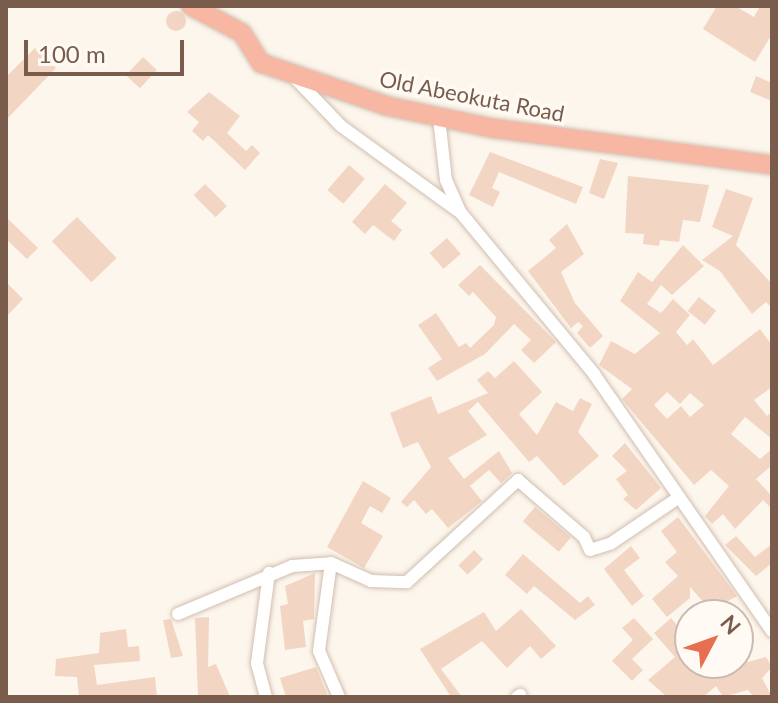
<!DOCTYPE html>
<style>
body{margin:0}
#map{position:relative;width:778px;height:703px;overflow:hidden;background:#fdf6ec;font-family:Lato,sans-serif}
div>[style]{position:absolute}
.building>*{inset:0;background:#f3d5c3;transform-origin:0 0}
.round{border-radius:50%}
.roads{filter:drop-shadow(0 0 2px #d1beb0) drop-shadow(0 0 2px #d1beb0)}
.minor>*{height:12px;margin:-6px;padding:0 6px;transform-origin:6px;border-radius:6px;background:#fff}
.highway>*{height:18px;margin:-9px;padding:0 9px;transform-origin:9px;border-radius:9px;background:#f7b7a3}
span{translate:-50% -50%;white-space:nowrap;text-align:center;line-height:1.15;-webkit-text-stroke:7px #fffaf3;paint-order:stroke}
.street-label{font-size:22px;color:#7a5c4d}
.frame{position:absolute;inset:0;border:8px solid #7a5c4d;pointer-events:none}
.north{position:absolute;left:674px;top:599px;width:80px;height:80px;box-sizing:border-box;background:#fffaf3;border:2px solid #cabbb1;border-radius:50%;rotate:49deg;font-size:22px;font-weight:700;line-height:32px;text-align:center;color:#7a5c4d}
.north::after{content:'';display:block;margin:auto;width:28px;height:36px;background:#e76f51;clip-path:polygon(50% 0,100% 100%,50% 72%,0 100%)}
.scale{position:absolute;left:24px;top:40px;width:160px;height:36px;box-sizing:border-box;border:4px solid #7a5c4d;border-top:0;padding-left:10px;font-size:24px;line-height:28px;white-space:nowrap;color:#7a5c4d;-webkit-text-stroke:6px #fffaf3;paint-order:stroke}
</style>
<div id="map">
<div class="building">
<div style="clip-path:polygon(717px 6px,735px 6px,754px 17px,760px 6px,772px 6px,772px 34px,755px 62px,703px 29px)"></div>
<div class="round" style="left:166px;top:11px;width:20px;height:20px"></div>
<div style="clip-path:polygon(35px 48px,56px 68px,6px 120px,6px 77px)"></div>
<div style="left:143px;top:57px;width:19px;height:25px;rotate:43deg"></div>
<div style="clip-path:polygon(756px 76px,772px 83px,772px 101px,750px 92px)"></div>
<div style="clip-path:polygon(209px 92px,240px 116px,227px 133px,246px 151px,252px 145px,260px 153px,245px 170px,208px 135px,203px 141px,192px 131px,199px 122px,187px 112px)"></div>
<div style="clip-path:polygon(490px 152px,583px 187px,576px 204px,499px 172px,492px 188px,500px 192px,493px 207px,469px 195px)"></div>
<div style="clip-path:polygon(600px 159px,618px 163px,604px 199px,589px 193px)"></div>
<div style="left:349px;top:165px;width:21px;height:33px;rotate:41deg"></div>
<div style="clip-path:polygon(628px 176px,709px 185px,700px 222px,683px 220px,679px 242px,660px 240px,659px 246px,643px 244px,644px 234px,625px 233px)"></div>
<div style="left:205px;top:184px;width:31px;height:16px;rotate:45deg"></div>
<div style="clip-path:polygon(385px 184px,407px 203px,391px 221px,402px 230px,394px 241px,373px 225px,365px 234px,352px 222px)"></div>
<div style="clip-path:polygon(726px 189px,753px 198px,736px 245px,772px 284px,772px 308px,766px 302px,752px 314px,720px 271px,702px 260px,733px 236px,712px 227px)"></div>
<div style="clip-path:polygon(6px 217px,38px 248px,27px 259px,6px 239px)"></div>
<div style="left:77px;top:217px;width:57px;height:35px;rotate:46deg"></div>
<div style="clip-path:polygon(567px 224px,584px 254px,561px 272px,575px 303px,603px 336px,590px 348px,577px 333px,583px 326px,578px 322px,571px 328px,528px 271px,556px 248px,549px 240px)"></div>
<div style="left:447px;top:238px;width:21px;height:23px;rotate:49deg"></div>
<div style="clip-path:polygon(evenodd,683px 245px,704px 266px,672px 295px,661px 285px,647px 304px,661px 313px,673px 299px,690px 315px,676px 332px,687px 345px,693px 339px,713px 365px,760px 329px,772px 345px,772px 387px,754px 400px,767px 416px,772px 411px,772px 439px,745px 417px,731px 434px,760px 459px,772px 449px,772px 465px,756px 479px,772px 496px,772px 509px,763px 500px,735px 529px,723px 514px,712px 524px,705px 516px,729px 486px,711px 470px,694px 485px,622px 399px,632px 389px,599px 365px,611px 341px,635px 354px,660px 333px,620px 301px,638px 272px,652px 282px,683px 245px,667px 392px,680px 404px,690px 393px,704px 405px,690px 417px,681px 406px,667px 419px,654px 405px,667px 392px)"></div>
<div style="clip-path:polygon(480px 265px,556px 342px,534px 363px,521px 350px,531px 340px,514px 324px,485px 354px,437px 381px,428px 368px,442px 359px,418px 325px,436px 313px,459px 347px,466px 343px,470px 348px,494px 325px,496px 317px,473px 292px,469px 296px,458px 285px)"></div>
<div style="clip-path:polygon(6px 282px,23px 299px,6px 317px)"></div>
<div style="left:699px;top:297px;width:22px;height:18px;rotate:39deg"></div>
<div style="clip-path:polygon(514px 361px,542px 392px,519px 414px,537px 435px,556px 402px,573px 411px,580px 398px,592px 404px,578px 432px,599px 456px,564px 486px,537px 456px,529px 462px,478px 402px,468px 411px,487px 435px,448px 458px,464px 479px,499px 451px,512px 473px,501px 483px,489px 470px,470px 486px,482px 501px,448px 528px,432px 509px,426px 514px,414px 500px,407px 507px,401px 502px,431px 467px,418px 442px,403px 448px,390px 413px,431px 396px,438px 414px,488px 393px,477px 380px,488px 371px,495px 378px)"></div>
<div style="clip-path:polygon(625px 443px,661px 488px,636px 510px,623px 499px,628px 495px,616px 479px,627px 471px,612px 456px)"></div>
<div style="clip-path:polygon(363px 481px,391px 498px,382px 513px,370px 506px,361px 523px,383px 536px,364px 568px,327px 547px)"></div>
<div style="left:535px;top:507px;width:47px;height:19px;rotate:40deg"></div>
<div style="clip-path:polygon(678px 517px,737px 596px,728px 601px,736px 615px,715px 615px,690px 587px,690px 598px,667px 617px,652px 599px,678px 576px,665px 562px,677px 552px,661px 531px)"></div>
<div style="clip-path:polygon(736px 536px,755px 557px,772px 544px,772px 563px,756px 576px,725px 545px)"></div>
<div style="clip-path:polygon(631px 546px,640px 558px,624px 570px,644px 596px,632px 606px,604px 569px)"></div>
<div style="left:474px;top:550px;width:13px;height:22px;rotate:45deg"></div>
<div style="clip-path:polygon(523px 554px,580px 603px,588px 596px,595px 605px,575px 620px,534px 586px,527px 594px,505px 575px)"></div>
<div style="clip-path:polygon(315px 573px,314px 619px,303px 621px,306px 647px,285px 650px,280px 606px,288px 604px,285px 586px)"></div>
<div style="clip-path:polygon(521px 609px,556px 646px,541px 659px,530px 646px,507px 668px,482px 641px,441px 669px,462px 697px,451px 697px,420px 649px,484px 612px,496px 631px)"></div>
<div style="clip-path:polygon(209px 617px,208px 667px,216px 664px,230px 697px,198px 697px,195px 618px)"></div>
<div style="clip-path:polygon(738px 617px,751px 631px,750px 641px,740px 646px,748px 662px,766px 657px,772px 667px,762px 678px,772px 697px,754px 697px,748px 690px,723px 697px,716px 686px,703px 697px,667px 697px,648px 680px,675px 657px,654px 633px,671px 618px,682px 631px,690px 625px,690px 663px,720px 663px,727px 673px,738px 667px)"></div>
<div style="clip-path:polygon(634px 618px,653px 639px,632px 659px,643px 670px,632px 681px,612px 661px,633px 640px,622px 628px)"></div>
<div style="clip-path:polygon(171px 619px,183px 656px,171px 658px,163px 620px)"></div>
<div style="clip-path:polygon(126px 629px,128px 647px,139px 646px,140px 661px,94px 665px,97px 685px,155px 677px,157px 697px,79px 697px,77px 677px,55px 676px,56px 659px,99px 653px,100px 633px)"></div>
<div style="clip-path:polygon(316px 667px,328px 697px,286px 697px,280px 678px)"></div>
</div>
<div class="roads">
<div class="minor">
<div style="left:295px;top:78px;width:66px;rotate:46.2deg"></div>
<div style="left:341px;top:126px;width:145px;rotate:36deg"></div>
<div style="left:439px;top:118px;width:62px;rotate:83.6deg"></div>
<div style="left:446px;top:180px;width:36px;rotate:66deg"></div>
<div style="left:461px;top:213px;width:209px;rotate:50.4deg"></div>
<div style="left:594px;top:374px;width:313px;rotate:55.3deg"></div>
<div style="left:331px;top:563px;width:89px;rotate:97.8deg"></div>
<div style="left:319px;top:651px;width:50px;rotate:66.5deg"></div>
<div style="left:178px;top:614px;width:124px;rotate:-22.8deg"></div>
<div style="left:292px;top:566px;width:39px;rotate:-4deg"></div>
<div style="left:331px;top:563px;width:44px;rotate:24.2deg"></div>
<div style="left:371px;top:581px;width:36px;rotate:2deg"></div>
<div style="left:407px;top:582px;width:151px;rotate:-42.6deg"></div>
<div style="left:518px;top:480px;width:87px;rotate:40.8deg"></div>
<div style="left:584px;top:537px;width:14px;rotate:65deg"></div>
<div style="left:590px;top:550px;width:21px;rotate:-17deg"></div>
<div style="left:610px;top:544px;width:82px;rotate:-34.1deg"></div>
<div style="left:266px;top:697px;width:35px;rotate:-105deg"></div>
<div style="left:257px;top:663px;width:91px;rotate:-82.4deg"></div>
<div style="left:517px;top:697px;width:4px;rotate:-34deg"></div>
</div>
<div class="highway">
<div style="left:191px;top:6px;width:58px;rotate:27.9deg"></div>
<div style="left:242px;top:33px;width:36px;rotate:58deg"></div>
<div style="left:261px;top:63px;width:133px;rotate:18.8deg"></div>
<div style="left:387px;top:106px;width:106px;rotate:11.9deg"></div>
<div style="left:491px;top:128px;width:283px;rotate:7.5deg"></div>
</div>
</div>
<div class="street-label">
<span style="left:472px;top:96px;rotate:11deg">Old Abeokuta Road</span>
</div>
<div class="frame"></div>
<div class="north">N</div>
<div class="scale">100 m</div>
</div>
